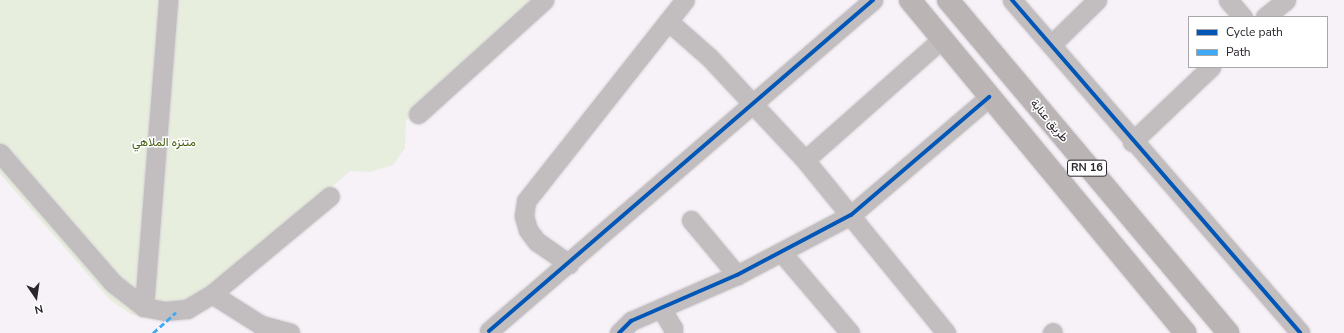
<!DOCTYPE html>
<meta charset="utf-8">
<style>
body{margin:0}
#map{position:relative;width:1344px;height:333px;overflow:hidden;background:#f7f2f8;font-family:"Nunito Sans",Vazirmatn,sans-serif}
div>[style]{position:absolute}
.green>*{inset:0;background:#e8eede}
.roads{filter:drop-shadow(0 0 1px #d1ced3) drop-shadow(0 0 1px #d1ced3)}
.minor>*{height:19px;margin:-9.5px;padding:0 9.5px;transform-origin:9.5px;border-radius:9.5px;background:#c2bdbe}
.trunk>*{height:22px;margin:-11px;padding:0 11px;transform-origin:11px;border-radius:11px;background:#bab4b4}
.quiet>*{height:3px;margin-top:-1.5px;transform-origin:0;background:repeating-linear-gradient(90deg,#3fa9f5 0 6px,transparent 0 9px)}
.cycleway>*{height:4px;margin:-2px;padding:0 2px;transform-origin:2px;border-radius:2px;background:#0057b8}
span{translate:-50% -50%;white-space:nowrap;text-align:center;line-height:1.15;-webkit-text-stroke:3px #fff;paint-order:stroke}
.shield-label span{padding:1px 3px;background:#fff;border:1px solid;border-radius:3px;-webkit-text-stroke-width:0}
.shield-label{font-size:11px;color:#2a242d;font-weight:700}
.street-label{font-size:12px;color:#2a242d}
.park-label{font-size:12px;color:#455d10}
.legend{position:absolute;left:1188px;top:16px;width:140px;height:52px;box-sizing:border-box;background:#fff;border:1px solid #aaa7ab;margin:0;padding:5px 7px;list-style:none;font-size:12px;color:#2a242d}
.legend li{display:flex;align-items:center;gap:8px;height:20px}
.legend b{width:20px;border:1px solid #aaa7ab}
.north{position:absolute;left:16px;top:277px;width:40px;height:40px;-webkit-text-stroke:3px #fff;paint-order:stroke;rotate:167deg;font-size:11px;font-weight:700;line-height:16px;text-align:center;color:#2a242d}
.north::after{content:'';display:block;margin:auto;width:14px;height:18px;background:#2a242d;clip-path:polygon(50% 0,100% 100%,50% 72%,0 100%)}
</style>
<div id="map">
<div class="green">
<div style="clip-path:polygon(0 0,546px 0,406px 120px,405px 148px,393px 165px,370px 172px,350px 171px,190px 311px,158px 317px,132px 315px,110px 300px,0 174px)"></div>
</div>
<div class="roads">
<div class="minor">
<div style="left:1012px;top:0;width:440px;rotate:49.1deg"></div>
<div style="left:1228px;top:0;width:23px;rotate:49deg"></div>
<div style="left:1265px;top:17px;width:27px;rotate:-39deg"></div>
<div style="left:668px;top:21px;width:55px;rotate:41.3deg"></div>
<div style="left:709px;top:57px;width:141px;rotate:47deg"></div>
<div style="left:805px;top:160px;width:223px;rotate:50.8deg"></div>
<div style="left:1052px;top:44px;width:63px;rotate:-44.4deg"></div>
<div style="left:418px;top:114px;width:170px;rotate:-42.1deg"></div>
<div style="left:1132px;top:142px;width:109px;rotate:-43.5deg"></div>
<div style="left:0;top:153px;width:172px;rotate:49deg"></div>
<div style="left:113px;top:283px;width:39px;rotate:38deg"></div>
<div style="left:144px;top:307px;width:21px;rotate:11deg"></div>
<div style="left:165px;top:311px;width:22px;rotate:-5deg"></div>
<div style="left:187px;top:309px;width:29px;rotate:-31deg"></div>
<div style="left:212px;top:294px;width:153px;rotate:-39.7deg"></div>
<div style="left:805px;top:160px;width:183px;rotate:-41.5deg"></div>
<div style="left:691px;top:220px;width:72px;rotate:50.1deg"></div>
<div style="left:782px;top:253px;width:105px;rotate:49.6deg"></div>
<div style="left:569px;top:264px;width:39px;rotate:-145deg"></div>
<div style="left:537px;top:242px;width:15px;rotate:-127deg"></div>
<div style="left:528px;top:230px;width:15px;rotate:-106deg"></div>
<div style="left:524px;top:216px;width:15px;rotate:-82deg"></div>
<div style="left:526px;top:201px;width:256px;rotate:-51.7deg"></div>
<div style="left:212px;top:294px;width:58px;rotate:32.3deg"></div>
<div style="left:261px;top:325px;width:30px;rotate:15deg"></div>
<div style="left:144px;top:307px;width:308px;rotate:-85.5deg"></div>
<div style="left:662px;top:310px;width:21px;rotate:59deg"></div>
<div style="left:673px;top:328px;width:5px;rotate:90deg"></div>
<div style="left:489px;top:331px;width:507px;rotate:-40.76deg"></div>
<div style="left:619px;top:333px;width:17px;rotate:-45deg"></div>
<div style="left:631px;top:321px;width:116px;rotate:-23.5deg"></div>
<div style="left:737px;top:275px;width:129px;rotate:-27.8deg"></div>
<div style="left:851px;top:215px;width:182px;rotate:-40.5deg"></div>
<div style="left:1052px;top:333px;width:1px;rotate:-45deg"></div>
</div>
<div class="trunk">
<div style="left:910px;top:0;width:432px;rotate:50.4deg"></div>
<div style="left:948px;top:0;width:435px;rotate:49.9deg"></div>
</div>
</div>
<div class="quiet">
<div style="left:153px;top:333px;width:31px;rotate:-42deg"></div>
</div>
<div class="cycleway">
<div style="left:1012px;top:0;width:440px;rotate:49.1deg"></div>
<div style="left:489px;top:331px;width:507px;rotate:-40.76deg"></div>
<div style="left:619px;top:333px;width:17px;rotate:-45deg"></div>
<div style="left:631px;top:321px;width:116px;rotate:-23.5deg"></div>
<div style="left:737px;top:275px;width:129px;rotate:-27.8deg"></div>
<div style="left:851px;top:215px;width:182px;rotate:-40.5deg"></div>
</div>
<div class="shield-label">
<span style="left:1087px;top:168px">RN 16</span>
</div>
<div class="street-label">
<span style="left:1049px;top:121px;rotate:50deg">طريق عنابة</span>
</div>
<div class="park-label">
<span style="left:164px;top:143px">متنزه الملاهي</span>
</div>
<ul class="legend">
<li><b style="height:5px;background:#0057b8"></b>Cycle path</li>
<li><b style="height:5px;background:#3fa9f5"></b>Path</li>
</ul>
<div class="north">N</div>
</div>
